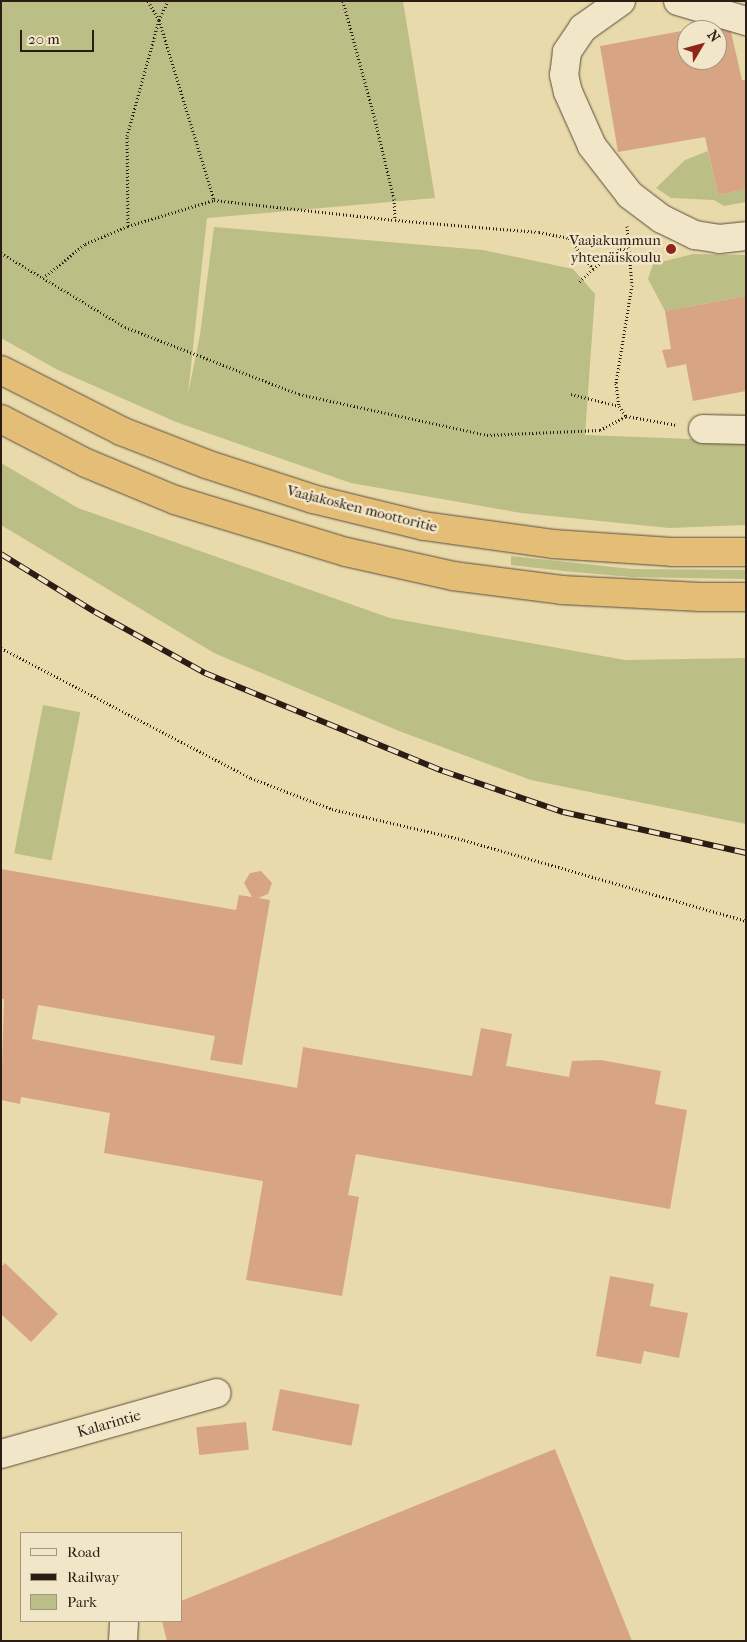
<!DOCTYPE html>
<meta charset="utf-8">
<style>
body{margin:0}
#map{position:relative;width:747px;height:1642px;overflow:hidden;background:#e9daab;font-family:"IM FELL French Canon",serif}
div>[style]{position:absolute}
.green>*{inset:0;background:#bbbe85;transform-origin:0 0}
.building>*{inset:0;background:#d8a584;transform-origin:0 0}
.path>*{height:3px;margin-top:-1.5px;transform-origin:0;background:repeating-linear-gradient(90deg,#2b1c14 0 1px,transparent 0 3.5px)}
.roads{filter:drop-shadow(0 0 1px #5a4c3a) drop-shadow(0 0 1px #5a4c3a)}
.minor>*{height:28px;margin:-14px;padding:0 14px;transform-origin:14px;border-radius:14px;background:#f1e7c8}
.highway>*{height:28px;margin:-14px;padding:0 14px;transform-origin:14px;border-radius:14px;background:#e4bd76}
.rail>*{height:5.5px;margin-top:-2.75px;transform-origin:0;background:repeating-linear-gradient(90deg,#f1e7c8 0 11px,#2b1c14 0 22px);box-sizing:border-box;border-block:1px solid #2b1c14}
.dots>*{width:14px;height:14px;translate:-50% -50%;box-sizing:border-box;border:2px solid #f1e7c8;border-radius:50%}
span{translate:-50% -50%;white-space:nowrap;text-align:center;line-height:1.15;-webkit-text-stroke:5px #f1e7c8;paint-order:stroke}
.poi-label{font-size:15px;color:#2b1c14}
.right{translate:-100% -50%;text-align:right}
.street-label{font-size:15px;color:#2b1c14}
.frame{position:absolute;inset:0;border:2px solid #2b1c14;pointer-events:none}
.legend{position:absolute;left:20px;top:1532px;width:162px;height:90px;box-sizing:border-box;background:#f1e7c8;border:1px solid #a29680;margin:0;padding:6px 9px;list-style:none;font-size:15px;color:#2b1c14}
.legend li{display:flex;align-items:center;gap:10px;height:25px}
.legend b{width:25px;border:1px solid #a29680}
.north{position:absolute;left:677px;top:20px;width:50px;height:50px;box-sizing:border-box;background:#f1e7c8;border:1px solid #a29680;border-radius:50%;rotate:53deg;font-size:14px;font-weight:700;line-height:20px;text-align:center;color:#2b1c14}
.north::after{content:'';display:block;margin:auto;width:18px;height:22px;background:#8f2418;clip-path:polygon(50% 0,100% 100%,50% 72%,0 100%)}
.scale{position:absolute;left:20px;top:30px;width:74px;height:22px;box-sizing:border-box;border:2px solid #2b1c14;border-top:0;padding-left:6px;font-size:15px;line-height:18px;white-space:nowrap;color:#2b1c14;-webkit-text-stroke:4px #f1e7c8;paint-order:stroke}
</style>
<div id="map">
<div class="green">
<div style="clip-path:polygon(1px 1px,403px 1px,435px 198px,207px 218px,188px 394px,200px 335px,214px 227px,483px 250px,573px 269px,595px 294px,585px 435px,746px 441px,746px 525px,669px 528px,521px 513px,351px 483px,176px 422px,58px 370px,1px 338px)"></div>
<div style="clip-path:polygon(708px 151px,718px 195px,746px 189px,746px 202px,724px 206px,714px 200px,671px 198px,656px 188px,685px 160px)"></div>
<div style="clip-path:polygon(693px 254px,746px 255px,746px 296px,665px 311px,648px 279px,653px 264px)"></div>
<div style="clip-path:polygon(1px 463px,78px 508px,390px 618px,625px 660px,746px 658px,746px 824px,531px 780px,399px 731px,214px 653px,1px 525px)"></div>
<div style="clip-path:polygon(511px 556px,632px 569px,746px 570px,746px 579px,631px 577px,563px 571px,511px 565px)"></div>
<div style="left:43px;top:705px;width:38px;height:151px;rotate:11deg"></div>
</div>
<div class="building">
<div style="clip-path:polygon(729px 23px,742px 80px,746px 80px,746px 189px,718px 195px,705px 137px,618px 152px,600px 46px,687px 30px,687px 60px,717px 60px,717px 30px,694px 29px)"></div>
<div style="clip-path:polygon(746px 296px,746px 391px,693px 401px,686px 364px,667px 368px,662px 350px,671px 349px,665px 311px)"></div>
<div style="clip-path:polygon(1px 869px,236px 910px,239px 895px,252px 897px,244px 883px,250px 873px,261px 871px,272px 883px,268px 894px,258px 898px,270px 900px,242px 1065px,210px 1060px,215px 1036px,38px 1005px,32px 1039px,297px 1088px,303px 1047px,472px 1076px,481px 1028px,512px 1034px,506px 1066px,569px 1077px,572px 1061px,601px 1060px,661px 1071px,655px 1104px,687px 1110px,670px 1209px,356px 1154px,348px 1195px,359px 1197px,342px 1296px,246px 1280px,263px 1181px,104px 1153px,110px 1113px,21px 1097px,20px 1104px,1px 1100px,4px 999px,1px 999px)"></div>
<div style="clip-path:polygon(5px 1263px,58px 1314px,31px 1342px,1px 1314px,1px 1267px)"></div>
<div style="clip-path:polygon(610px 1276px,654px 1284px,650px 1306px,688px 1313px,679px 1358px,644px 1351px,641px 1364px,596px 1356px)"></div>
<div style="left:280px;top:1389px;width:81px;height:42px;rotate:11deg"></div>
<div style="left:246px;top:1422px;width:28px;height:50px;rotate:84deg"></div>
<div style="clip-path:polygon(555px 1449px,632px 1641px,167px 1641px,162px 1621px,181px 1621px,181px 1601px)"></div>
</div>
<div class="path">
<div style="left:148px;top:1px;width:22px;rotate:60deg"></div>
<div style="left:159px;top:20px;width:188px;rotate:73deg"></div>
<div style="left:343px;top:1px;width:123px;rotate:74.9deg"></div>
<div style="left:375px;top:120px;width:81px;rotate:76.5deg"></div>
<div style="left:394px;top:199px;width:21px;rotate:87deg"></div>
<div style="left:128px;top:226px;width:90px;rotate:-90.6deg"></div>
<div style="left:127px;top:136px;width:120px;rotate:-74.6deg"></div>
<div style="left:159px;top:20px;width:21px;rotate:-65deg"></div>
<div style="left:627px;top:226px;width:59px;rotate:85.2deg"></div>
<div style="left:632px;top:285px;width:99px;rotate:99.3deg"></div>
<div style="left:616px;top:383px;width:23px;rotate:83deg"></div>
<div style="left:619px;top:406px;width:12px;rotate:55deg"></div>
<div style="left:626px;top:416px;width:52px;rotate:10deg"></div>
<div style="left:1px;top:253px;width:144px;rotate:30.8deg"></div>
<div style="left:125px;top:327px;width:186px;rotate:21.1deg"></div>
<div style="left:299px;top:394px;width:192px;rotate:12.3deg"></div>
<div style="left:487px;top:435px;width:113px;rotate:-2.5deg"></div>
<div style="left:600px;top:430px;width:30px;rotate:-28deg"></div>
<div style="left:593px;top:269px;width:34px;rotate:-37deg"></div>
<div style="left:620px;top:249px;width:10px;rotate:6deg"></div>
<div style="left:43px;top:278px;width:54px;rotate:-39deg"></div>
<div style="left:85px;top:244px;width:47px;rotate:-22.7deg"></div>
<div style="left:128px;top:226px;width:90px;rotate:-16.8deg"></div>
<div style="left:214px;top:200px;width:182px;rotate:6.3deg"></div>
<div style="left:395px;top:220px;width:144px;rotate:4.8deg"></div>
<div style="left:539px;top:232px;width:31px;rotate:11deg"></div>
<div style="left:569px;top:238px;width:39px;rotate:52deg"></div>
<div style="left:593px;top:269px;width:21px;rotate:137deg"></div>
<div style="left:571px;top:394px;width:49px;rotate:14deg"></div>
<div style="left:1px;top:648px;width:282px;rotate:27.5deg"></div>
<div style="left:251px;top:778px;width:87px;rotate:20.9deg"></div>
<div style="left:332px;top:809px;width:136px;rotate:13.2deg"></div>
<div style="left:464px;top:840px;width:293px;rotate:16deg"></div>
</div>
<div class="roads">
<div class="minor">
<div style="left:621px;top:1px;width:47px;rotate:144.6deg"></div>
<div style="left:583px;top:28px;width:29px;rotate:124deg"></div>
<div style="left:567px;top:52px;width:23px;rotate:97deg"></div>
<div style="left:564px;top:75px;width:17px;rotate:77deg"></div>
<div style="left:568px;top:92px;width:59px;rotate:66deg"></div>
<div style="left:592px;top:146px;width:62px;rotate:52.2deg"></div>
<div style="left:630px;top:195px;width:40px;rotate:37deg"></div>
<div style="left:662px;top:219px;width:37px;rotate:26deg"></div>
<div style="left:695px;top:235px;width:24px;rotate:9deg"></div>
<div style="left:719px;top:239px;width:27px;rotate:-6deg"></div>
<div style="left:678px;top:1px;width:71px;rotate:16.4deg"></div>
<div style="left:703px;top:429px;width:43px;rotate:1.3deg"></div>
<div style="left:1px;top:1454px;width:224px;rotate:-15.8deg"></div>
<div style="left:123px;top:1641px;width:20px;rotate:-87deg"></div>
</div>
<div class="highway">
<div style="left:1px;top:370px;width:135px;rotate:26.9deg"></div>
<div style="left:121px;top:431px;width:91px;rotate:21.2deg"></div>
<div style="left:206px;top:464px;width:113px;rotate:18.1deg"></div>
<div style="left:313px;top:499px;width:114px;rotate:13.7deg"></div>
<div style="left:424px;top:526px;width:130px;rotate:7.9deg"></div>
<div style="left:553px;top:544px;width:119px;rotate:3.8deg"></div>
<div style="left:672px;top:552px;width:74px"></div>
<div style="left:1px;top:419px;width:96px;rotate:27.4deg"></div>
<div style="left:86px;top:463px;width:96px;rotate:22.6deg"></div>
<div style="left:175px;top:500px;width:179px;rotate:16.9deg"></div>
<div style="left:346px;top:552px;width:110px;rotate:12.6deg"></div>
<div style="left:453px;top:576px;width:110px;rotate:7.3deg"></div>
<div style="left:562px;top:590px;width:139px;rotate:2.9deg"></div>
<div style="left:701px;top:597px;width:45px"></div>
</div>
</div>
<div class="rail">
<div style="left:1px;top:554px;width:110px;rotate:31.7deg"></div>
<div style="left:95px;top:612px;width:126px;rotate:29deg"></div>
<div style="left:205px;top:673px;width:257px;rotate:22.4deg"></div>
<div style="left:443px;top:771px;width:127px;rotate:18.9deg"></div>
<div style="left:563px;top:812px;width:188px;rotate:12.6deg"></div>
</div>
<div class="dots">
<div style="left:671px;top:249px;background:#8f2418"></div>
</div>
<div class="poi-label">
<span class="right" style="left:661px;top:249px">Vaajakummun<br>yhtenäiskoulu</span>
</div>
<div class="street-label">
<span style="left:362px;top:509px;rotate:14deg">Vaajakosken moottoritie</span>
<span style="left:109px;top:1424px;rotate:-16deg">Kalarintie</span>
</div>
<div class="frame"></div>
<ul class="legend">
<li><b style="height:6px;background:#f1e7c8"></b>Road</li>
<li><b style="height:6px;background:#2b1c14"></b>Railway</li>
<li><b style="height:14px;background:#bbbe85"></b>Park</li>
</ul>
<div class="north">N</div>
<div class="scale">20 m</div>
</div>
